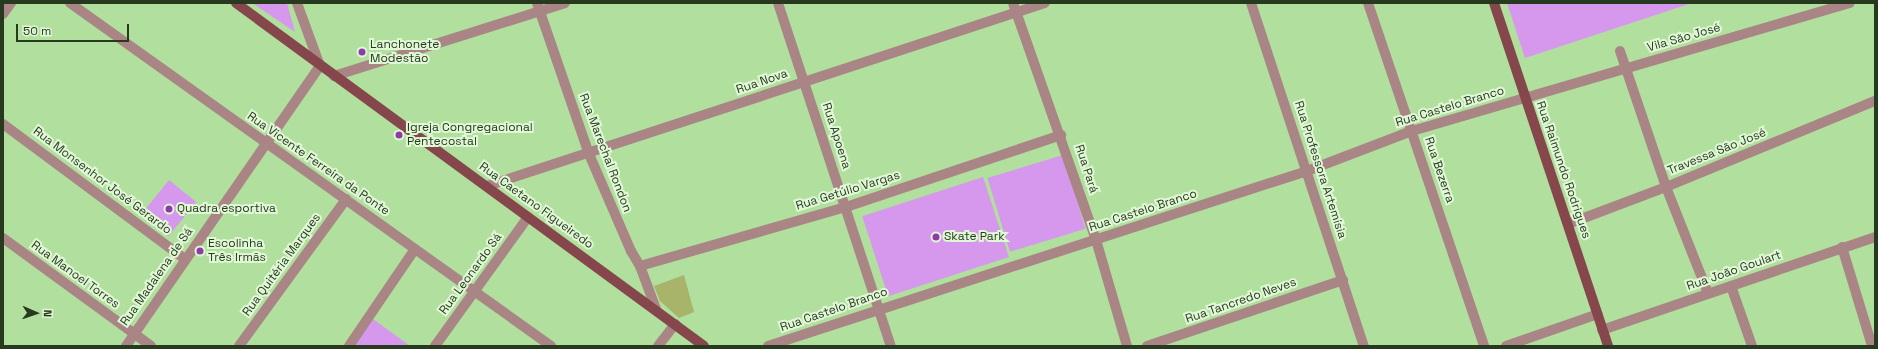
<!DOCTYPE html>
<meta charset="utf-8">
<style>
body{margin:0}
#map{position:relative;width:1878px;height:349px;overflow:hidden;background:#b1df9e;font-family:"Space Grotesk",sans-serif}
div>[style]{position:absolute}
.green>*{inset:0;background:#d598ec;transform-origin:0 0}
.building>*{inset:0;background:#a7b469}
.minor>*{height:10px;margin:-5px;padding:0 5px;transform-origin:5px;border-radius:5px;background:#aa8586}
.major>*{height:10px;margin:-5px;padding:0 5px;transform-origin:5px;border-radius:5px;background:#85474b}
.dots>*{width:11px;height:11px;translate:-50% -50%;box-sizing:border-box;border:2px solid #e1f8d7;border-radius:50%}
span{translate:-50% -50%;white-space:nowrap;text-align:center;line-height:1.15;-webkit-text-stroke:4px #e1f8d7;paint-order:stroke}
.street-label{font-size:12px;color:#27391f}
.poi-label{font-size:12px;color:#27391f}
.left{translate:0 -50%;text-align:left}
.frame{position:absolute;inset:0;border:4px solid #27391f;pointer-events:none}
.north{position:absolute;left:16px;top:293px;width:40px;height:40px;-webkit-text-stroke:3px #e1f8d7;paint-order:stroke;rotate:92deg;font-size:11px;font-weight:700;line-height:16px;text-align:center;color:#27391f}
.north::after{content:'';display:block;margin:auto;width:14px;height:18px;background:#27391f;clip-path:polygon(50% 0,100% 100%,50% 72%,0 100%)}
.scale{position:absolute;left:16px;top:24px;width:113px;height:18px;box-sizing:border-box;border:2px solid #27391f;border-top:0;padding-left:5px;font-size:12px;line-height:14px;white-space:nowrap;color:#27391f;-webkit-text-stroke:3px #e1f8d7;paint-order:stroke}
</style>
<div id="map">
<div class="green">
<div style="clip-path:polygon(252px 3px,287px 3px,295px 32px)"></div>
<div style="clip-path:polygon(1507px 3px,1692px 3px,1525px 58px)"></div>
<div style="left:1063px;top:155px;width:77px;height:79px;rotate:73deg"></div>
<div style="left:983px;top:177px;width:84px;height:127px;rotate:72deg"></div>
<div style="left:169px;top:180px;width:35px;height:44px;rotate:39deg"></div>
<div style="clip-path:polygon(373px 319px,410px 346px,354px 346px)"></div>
</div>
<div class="building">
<div style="clip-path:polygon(684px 275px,694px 312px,679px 318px,660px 301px,654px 286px)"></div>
</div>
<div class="minor">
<div style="left:70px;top:3px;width:591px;rotate:35.49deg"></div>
<div style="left:537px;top:3px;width:160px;rotate:71deg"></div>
<div style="left:589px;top:154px;width:106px;rotate:66.6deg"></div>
<div style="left:631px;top:251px;width:17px;rotate:59deg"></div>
<div style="left:640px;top:266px;width:46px;rotate:69.6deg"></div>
<div style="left:778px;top:3px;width:361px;rotate:71.8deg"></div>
<div style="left:1013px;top:3px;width:251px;rotate:70.7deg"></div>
<div style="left:1096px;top:240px;width:110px;rotate:73.7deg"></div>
<div style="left:1251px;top:3px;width:361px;rotate:71.8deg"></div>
<div style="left:1368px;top:3px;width:362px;rotate:71.3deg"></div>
<div style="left:3px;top:14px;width:14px;rotate:-54deg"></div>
<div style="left:1620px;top:51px;width:144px;rotate:71.3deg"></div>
<div style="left:1666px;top:187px;width:114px;rotate:68.4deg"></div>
<div style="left:334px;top:76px;width:242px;rotate:-17.5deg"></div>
<div style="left:3px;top:124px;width:227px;rotate:36.6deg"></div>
<div style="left:487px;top:186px;width:587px;rotate:-18.16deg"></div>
<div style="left:1568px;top:224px;width:105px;rotate:-20.7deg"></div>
<div style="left:1666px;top:187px;width:226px;rotate:-22.4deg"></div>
<div style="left:3px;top:238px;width:183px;rotate:36.1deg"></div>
<div style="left:1842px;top:247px;width:103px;rotate:73.1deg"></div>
<div style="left:640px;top:266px;width:214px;rotate:-16deg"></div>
<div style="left:846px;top:207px;width:227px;rotate:-18.5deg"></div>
<div style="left:1731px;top:286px;width:64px;rotate:70.7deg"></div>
<div style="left:1602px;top:330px;width:288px;rotate:-18.8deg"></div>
<div style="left:126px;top:346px;width:341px;rotate:-55.3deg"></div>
<div style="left:320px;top:66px;width:67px;rotate:-110.1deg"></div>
<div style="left:239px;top:346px;width:182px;rotate:-53.9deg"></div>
<div style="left:349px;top:346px;width:117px;rotate:-55.8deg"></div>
<div style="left:435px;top:346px;width:159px;rotate:-54.2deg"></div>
<div style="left:658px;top:346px;width:28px;rotate:-52deg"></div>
<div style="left:768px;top:346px;width:567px;rotate:-17.99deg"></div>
<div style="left:1307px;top:171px;width:112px;rotate:-20.9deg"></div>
<div style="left:1412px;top:131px;width:456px;rotate:-16.3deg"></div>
<div style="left:1147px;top:346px;width:207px;rotate:-18.6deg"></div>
<div style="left:1506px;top:346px;width:97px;rotate:-19.2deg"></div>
</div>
<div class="major">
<div style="left:236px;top:3px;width:580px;rotate:36.24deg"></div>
<div style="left:1494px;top:3px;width:361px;rotate:71.6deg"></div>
</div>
<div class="dots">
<div style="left:362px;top:52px;background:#8e3ba9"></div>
<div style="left:399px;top:135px;background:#8e3ba9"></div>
<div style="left:169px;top:209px;background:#8e3ba9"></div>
<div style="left:936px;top:237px;background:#8e3ba9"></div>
<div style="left:200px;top:251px;background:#8e3ba9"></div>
</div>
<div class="street-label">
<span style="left:1684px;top:38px;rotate:-16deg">Vila São José</span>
<span style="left:762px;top:82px;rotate:-19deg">Rua Nova</span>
<span style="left:1450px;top:107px;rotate:-17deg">Rua Castelo Branco</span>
<span style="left:836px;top:136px;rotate:72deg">Rua Apoena</span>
<span style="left:1717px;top:152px;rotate:-22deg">Travessa São José</span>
<span style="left:605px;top:153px;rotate:69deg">Rua Marechal Rondon</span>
<span style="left:318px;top:164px;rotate:35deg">Rua Vicente Ferreira da Ponte</span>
<span style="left:1086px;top:169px;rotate:72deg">Rua Pará</span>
<span style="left:1320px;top:170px;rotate:72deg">Rua Professora Artemísia</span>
<span style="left:1439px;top:170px;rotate:71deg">Rua Bezerra</span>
<span style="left:1563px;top:170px;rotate:71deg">Rua Raimundo Rodrigues</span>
<span style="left:102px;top:181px;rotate:37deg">Rua Monsenhor José Gerardo</span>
<span style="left:848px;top:191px;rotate:-17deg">Rua Getúlio Vargas</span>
<span style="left:536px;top:206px;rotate:36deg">Rua Caetano Figueiredo</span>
<span style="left:1143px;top:211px;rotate:-18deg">Rua Castelo Branco</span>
<span style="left:282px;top:265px;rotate:-54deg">Rua Quitéria Marques</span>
<span style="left:1734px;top:271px;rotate:-19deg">Rua João Goulart</span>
<span style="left:471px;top:274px;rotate:-54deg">Rua Leonardo Sá</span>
<span style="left:75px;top:275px;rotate:36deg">Rua Manoel Torres</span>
<span style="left:157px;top:277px;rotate:-55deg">Rua Madalena de Sá</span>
<span style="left:1241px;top:301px;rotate:-19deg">Rua Tancredo Neves</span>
<span style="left:834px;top:310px;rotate:-19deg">Rua Castelo Branco</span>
</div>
<div class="poi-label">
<span class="left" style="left:370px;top:52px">Lanchonete<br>Modestão</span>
<span class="left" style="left:407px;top:135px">Igreja Congregacional<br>Pentecostal</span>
<span class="left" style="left:177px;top:209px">Quadra esportiva</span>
<span class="left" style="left:944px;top:237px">Skate Park</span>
<span class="left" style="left:208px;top:251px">Escolinha<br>Três Irmãs</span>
</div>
<div class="frame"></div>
<div class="north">N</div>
<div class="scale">50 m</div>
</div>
